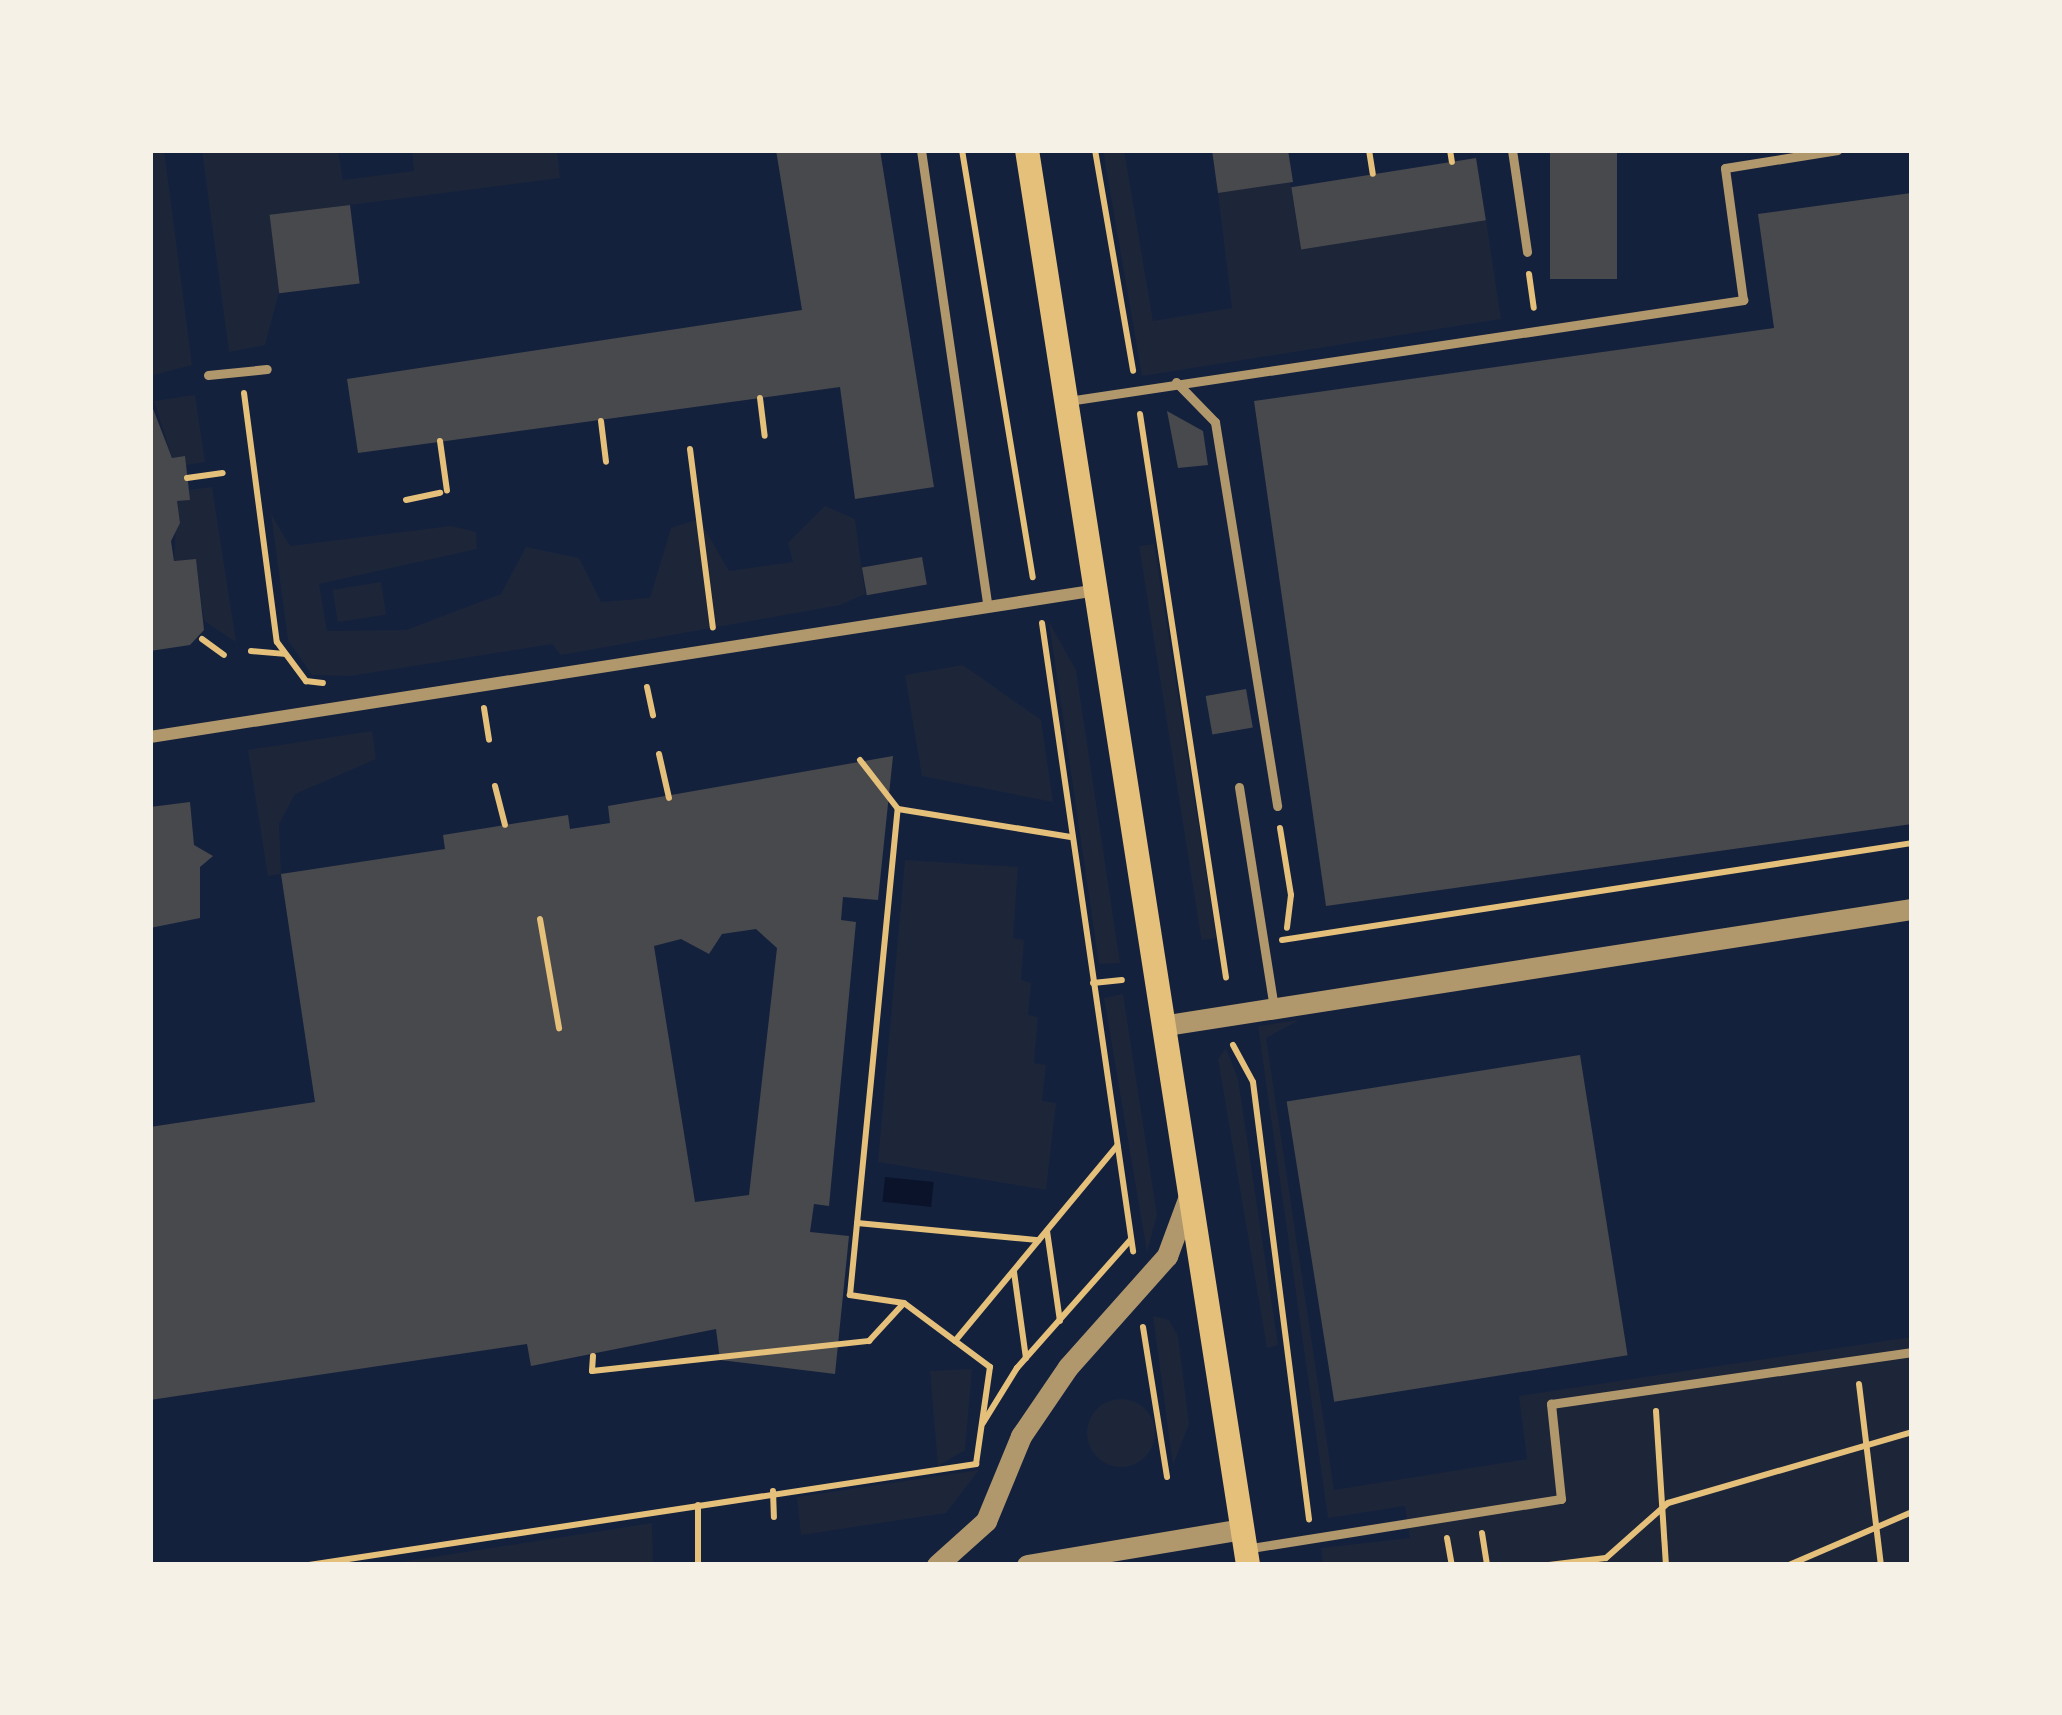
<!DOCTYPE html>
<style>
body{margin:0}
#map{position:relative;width:2062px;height:1715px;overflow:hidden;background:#14213d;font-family:Merriweather,serif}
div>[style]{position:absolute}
.green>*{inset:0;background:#1d2539;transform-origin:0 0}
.round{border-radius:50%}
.water>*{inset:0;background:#0b132b;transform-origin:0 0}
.building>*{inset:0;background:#48494c;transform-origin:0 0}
.path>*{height:6px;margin:-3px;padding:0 3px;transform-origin:3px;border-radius:3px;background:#e5c07b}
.service>*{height:9px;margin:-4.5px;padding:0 4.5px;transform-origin:4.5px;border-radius:4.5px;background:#b1986c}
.minor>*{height:12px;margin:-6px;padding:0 6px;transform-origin:6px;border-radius:6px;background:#b1986c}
.tertiary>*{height:21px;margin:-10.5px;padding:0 10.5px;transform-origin:10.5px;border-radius:10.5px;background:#b1986c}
.secondary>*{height:24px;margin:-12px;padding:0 12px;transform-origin:12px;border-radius:12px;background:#e5c07b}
span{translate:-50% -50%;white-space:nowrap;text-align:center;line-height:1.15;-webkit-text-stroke:12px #f6f1e7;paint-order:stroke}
.frame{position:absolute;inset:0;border:153px solid #f6f1e7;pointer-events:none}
</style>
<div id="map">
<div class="green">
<div style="clip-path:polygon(150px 150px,164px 150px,192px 365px,150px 376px)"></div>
<div style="clip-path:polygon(202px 150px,338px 150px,343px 180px,414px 171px,412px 150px,557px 150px,560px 178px,271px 215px,279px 292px,265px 345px,229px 352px)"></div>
<div style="clip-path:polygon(1103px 150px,1124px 150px,1153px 321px,1232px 308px,1218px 193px,1290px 182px,1301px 249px,1486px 220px,1501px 319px,1142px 376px)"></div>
<div style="clip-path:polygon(195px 395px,205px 462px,186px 465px,184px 457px,172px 458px,154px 401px)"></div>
<div style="clip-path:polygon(212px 487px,236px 642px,204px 621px,196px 560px,174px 561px,177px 501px,189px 500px,189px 490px)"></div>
<div style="clip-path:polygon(825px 506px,855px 519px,865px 594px,840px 605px,561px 655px,552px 644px,350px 676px,312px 675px,288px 640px,271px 514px,290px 546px,451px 526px,476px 532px,477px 549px,319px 584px,327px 631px,406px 630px,501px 594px,526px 547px,579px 558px,601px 602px,650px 598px,671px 528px,699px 519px,729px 571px,793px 562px,788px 543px)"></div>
<div style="left:1154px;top:544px;width:399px;height:15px;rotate:81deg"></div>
<div style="left:381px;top:582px;width:33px;height:49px;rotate:81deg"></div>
<div style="clip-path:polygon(1049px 622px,1076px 670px,1120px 963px,1099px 964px)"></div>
<div style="clip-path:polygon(963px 665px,1041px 720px,1053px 802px,922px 776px,905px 675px)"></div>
<div style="clip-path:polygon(372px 731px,376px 759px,295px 794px,279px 824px,281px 874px,268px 876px,248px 750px)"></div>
<div style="clip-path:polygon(905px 860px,1018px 867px,1013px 938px,1024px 940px,1021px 980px,1031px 983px,1028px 1015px,1038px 1017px,1034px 1063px,1046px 1065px,1042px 1101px,1056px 1103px,1046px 1190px,878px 1162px)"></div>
<div style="clip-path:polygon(1123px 994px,1157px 1215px,1147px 1252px,1104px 998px)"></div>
<div style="clip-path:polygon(1299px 1020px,1266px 1038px,1334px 1490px,1527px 1459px,1519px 1396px,1912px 1337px,1912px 1565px,1323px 1565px,1321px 1548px,1410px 1538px,1405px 1506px,1328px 1518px,1258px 1026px)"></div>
<div style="clip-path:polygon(1226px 1048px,1238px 1079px,1278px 1345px,1267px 1348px,1218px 1059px)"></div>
<div style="clip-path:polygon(1153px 1316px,1169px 1320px,1178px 1336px,1189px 1424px,1173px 1465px)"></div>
<div style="clip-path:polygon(972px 1369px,965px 1450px,938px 1466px,930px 1371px)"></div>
<div class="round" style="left:1087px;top:1399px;width:68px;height:68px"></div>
<div style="clip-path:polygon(979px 1470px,946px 1513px,801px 1535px,797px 1497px)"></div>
<div style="clip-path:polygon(652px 1523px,653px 1565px,382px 1565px)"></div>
</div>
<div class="water">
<div style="left:885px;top:1177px;width:49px;height:25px;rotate:6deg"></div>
</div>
<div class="building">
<div style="clip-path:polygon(776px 150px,880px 150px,934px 487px,855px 499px,840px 387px,358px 453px,347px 379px,802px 310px)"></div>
<div style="clip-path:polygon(1212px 150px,1288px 150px,1293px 182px,1218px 193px)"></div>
<div style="left:1550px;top:150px;width:67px;height:129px"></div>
<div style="left:1476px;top:158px;width:63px;height:187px;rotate:81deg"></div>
<div style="clip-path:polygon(1911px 193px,1912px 824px,1326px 906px,1254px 401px,1774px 328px,1758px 214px)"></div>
<div style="left:350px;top:205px;width:79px;height:81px;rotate:83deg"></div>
<div style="clip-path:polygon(150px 401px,172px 458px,185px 456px,190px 500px,177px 501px,180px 523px,171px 541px,174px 561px,196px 559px,204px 630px,190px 645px,150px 651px)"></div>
<div style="clip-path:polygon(1167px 411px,1203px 431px,1208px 465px,1178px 468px)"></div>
<div style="left:922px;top:557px;width:28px;height:61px;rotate:80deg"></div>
<div style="left:1246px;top:689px;width:39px;height:41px;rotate:80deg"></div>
<div style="clip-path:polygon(evenodd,893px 756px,878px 900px,843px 897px,841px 920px,856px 922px,829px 1206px,814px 1204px,810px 1232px,849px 1236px,835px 1374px,720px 1360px,716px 1329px,531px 1366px,527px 1344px,150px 1400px,150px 1127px,315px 1102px,281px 874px,445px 849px,443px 835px,568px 815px,570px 829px,610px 823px,608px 806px,893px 756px,756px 929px,777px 948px,749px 1195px,695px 1202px,654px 946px,681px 939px,709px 954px,722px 934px,756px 929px)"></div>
<div style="clip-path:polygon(190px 802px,194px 845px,213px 856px,200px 867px,200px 918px,150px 928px,150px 807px)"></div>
<div style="left:1580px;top:1055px;width:304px;height:297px;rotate:81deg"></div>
</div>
<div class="path">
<div style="left:962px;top:150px;width:433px;rotate:80.6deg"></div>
<div style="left:1095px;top:150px;width:224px;rotate:80.2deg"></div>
<div style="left:1369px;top:150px;width:24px;rotate:81deg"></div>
<div style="left:1450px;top:150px;width:12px;rotate:81deg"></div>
<div style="left:1529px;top:274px;width:34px;rotate:82deg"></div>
<div style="left:244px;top:393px;width:251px;rotate:82.5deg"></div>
<div style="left:277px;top:642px;width:49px;rotate:53.4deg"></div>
<div style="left:306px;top:681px;width:17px;rotate:7deg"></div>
<div style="left:760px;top:398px;width:38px;rotate:83deg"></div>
<div style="left:1140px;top:414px;width:570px;rotate:81.32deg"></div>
<div style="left:601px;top:421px;width:41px;rotate:83deg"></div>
<div style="left:440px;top:441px;width:50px;rotate:82deg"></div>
<div style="left:690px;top:449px;width:180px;rotate:82.7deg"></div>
<div style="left:187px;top:478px;width:36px;rotate:-8deg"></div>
<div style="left:406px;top:500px;width:35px;rotate:-12deg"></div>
<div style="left:1042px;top:623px;width:635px;rotate:81.75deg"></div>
<div style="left:202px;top:639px;width:27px;rotate:36deg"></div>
<div style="left:251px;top:651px;width:33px;rotate:5deg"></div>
<div style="left:647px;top:687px;width:29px;rotate:78deg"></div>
<div style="left:484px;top:708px;width:32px;rotate:81deg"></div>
<div style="left:659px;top:754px;width:45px;rotate:77.2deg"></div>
<div style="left:860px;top:760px;width:62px;rotate:52.2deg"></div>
<div style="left:495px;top:786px;width:40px;rotate:75.6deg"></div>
<div style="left:1280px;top:828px;width:68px;rotate:80.7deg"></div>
<div style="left:1291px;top:895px;width:33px;rotate:97deg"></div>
<div style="left:540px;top:919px;width:111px;rotate:80.1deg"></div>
<div style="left:1282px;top:940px;width:637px;rotate:-8.75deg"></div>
<div style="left:1093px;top:983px;width:29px;rotate:-6deg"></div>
<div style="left:1233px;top:1045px;width:42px;rotate:61.6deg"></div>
<div style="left:1253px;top:1082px;width:441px;rotate:82.7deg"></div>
<div style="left:857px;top:1223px;width:182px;rotate:5.4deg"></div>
<div style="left:1047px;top:1231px;width:91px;rotate:81.8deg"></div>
<div style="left:1014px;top:1272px;width:87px;rotate:82.1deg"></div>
<div style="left:1143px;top:1327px;width:152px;rotate:80.9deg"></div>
<div style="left:955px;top:1341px;width:254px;rotate:-50.3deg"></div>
<div style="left:593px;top:1356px;width:15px;rotate:94deg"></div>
<div style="left:592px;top:1371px;width:279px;rotate:-6.2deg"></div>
<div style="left:869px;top:1341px;width:50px;rotate:-47.4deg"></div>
<div style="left:1859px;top:1384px;width:182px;rotate:83.1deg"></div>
<div style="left:1656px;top:1411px;width:154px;rotate:86.3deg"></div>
<div style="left:983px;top:1423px;width:65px;rotate:-58.3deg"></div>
<div style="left:1017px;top:1368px;width:172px;rotate:-48.5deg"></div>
<div style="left:773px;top:1491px;width:26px;rotate:88deg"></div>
<div style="left:1482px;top:1533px;width:32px;rotate:81deg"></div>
<div style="left:1447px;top:1538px;width:27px;rotate:80deg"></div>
<div style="left:698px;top:1564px;width:59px;rotate:-90deg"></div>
<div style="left:309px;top:1565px;width:675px;rotate:-8.61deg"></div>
<div style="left:976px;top:1464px;width:98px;rotate:-81.8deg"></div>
<div style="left:990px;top:1367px;width:107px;rotate:-143.3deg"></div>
<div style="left:904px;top:1303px;width:55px;rotate:-171.6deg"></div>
<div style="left:850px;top:1295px;width:488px;rotate:-84.4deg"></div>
<div style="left:898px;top:809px;width:175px;rotate:9.2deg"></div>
<div style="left:1549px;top:1565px;width:57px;rotate:-7deg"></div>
<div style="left:1606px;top:1558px;width:83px;rotate:-41.6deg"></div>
<div style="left:1668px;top:1503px;width:254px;rotate:-16.2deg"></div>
<div style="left:1789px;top:1565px;width:134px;rotate:-23.3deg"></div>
</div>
<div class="service">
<div style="left:921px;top:150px;width:460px;rotate:81.7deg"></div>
<div style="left:1512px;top:150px;width:103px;rotate:81.6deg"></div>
<div style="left:208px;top:375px;width:59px;rotate:-5.8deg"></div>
<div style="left:1176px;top:382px;width:56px;rotate:45.7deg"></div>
<div style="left:1215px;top:422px;width:389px;rotate:80.8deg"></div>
<div style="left:1068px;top:401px;width:683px;rotate:-8.51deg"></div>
<div style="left:1743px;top:300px;width:133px;rotate:-97.8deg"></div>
<div style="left:1725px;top:168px;width:114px;rotate:-9.1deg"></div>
<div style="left:1239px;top:787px;width:224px;rotate:81deg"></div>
<div style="left:1251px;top:1548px;width:314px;rotate:-9deg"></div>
<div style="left:1561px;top:1499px;width:96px;rotate:-96deg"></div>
<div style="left:1551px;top:1404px;width:365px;rotate:-8.2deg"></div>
</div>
<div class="minor">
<div style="left:150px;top:737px;width:958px;rotate:-8.82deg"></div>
</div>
<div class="tertiary">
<div style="left:1167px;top:1025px;width:754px;rotate:-8.85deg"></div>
<div style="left:937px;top:1565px;width:66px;rotate:-41.9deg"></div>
<div style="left:986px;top:1521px;width:92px;rotate:-67.6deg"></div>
<div style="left:1021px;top:1436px;width:83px;rotate:-55.7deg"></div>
<div style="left:1068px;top:1367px;width:149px;rotate:-48.3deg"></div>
<div style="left:1167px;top:1256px;width:61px;rotate:-69.8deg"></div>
<div style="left:1027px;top:1565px;width:219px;rotate:-9.5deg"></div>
</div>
<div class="secondary">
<div style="left:1027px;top:150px;width:1432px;rotate:81.12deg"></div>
</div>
<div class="frame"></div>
</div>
